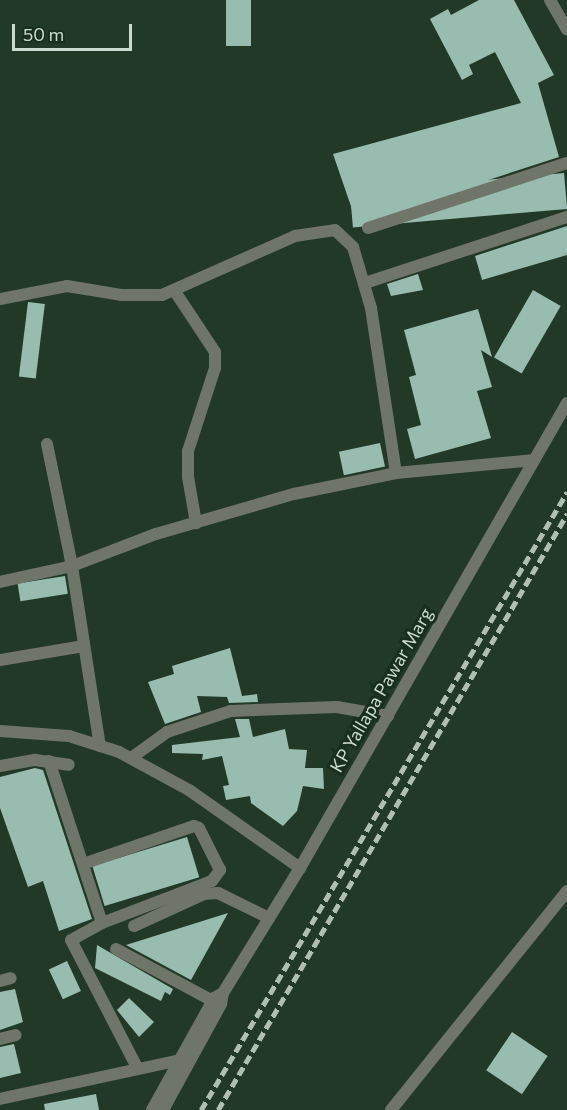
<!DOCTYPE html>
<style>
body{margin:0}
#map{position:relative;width:567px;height:1110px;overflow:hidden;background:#233927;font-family:Commissioner,sans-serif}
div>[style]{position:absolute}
.building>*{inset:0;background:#98bcaf;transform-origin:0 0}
.minor>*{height:12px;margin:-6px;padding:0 6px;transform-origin:6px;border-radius:6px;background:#707569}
.tertiary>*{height:12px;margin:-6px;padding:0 6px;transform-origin:6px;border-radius:6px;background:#707569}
.rail>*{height:4.5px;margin-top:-2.25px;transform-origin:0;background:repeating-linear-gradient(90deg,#b1bfb3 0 9px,transparent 0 13.5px)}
span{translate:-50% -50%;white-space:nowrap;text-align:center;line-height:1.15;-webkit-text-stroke:6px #192f1d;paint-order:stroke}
.street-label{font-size:18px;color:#ccd9ce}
.scale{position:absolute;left:12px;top:24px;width:120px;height:27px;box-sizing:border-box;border:3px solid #ccd9ce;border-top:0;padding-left:8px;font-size:18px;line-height:21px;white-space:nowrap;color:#ccd9ce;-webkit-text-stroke:4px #192f1d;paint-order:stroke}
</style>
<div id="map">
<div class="building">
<div style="left:226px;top:0;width:25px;height:46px"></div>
<div style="clip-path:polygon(479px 0,514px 0,554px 75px,538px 83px,559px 157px,442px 195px,440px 190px,354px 215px,333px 154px,521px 103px,495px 52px,469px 65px,473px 74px,462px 80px,430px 19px,448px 9px,451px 15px)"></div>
<div style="left:564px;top:173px;width:36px;height:215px;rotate:85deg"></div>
<div style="clip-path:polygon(567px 226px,567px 255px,482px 280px,475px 256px)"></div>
<div style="clip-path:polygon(418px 274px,423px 290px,391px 296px,387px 284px)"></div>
<div style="left:533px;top:290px;width:32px;height:78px;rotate:30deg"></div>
<div style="left:28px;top:302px;width:17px;height:75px;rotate:7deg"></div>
<div style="clip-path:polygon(478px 309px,492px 357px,481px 350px,492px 387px,477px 391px,491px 438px,415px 459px,407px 429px,421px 425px,409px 377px,416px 375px,404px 330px)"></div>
<div style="left:380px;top:443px;width:24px;height:42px;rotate:78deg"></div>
<div style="left:65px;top:576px;width:18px;height:48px;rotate:81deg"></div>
<div style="clip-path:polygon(230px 648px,242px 696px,257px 694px,258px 702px,229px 703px,227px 697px,197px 696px,201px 712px,165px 724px,148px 682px,174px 674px,172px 666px)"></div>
<div style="clip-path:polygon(235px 719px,249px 719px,253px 737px,285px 729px,289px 749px,307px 750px,305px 768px,323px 768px,324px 789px,303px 786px,297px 811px,283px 826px,251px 803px,250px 796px,226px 800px,223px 786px,229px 785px,222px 756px,202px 760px,203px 754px,172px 753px,172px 745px,240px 737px)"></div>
<div style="clip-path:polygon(35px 768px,43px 770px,92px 919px,59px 931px,43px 881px,28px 887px,0 808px,0 777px)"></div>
<div style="left:187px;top:837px;width:42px;height:99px;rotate:73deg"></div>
<div style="clip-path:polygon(228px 913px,191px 980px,126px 945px)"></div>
<div style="clip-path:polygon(97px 945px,173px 989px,170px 995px,165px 992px,161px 1001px,95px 968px)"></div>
<div style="left:67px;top:961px;width:33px;height:20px;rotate:65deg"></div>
<div style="clip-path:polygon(15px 989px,23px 1022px,0 1030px,0 992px)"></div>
<div style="clip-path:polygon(129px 998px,154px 1022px,139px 1037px,117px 1010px)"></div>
<div style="left:512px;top:1032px;width:43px;height:46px;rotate:34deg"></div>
<div style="clip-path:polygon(14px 1044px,21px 1073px,0 1078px,0 1047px)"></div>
<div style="clip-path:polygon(96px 1094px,99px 1110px,45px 1110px,44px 1104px)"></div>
</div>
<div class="minor">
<div style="left:550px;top:0;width:34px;rotate:60deg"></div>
<div style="left:368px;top:228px;width:209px;rotate:-18.1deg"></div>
<div style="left:365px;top:283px;width:213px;rotate:-18.1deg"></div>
<div style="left:174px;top:290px;width:74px;rotate:56.5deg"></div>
<div style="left:215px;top:352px;width:16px;rotate:90deg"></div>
<div style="left:215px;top:368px;width:87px;rotate:108deg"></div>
<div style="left:188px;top:451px;width:26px;rotate:90deg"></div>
<div style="left:188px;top:477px;width:47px;rotate:80.1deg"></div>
<div style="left:0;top:299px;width:68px;rotate:-11deg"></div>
<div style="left:67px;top:286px;width:56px;rotate:9.3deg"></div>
<div style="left:122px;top:295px;width:40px"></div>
<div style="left:162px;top:295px;width:145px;rotate:-23.9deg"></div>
<div style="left:295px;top:236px;width:40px;rotate:-8.5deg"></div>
<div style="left:335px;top:230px;width:25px;rotate:43deg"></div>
<div style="left:353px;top:247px;width:64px;rotate:73.6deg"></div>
<div style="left:371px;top:308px;width:167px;rotate:81.4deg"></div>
<div style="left:47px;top:444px;width:125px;rotate:78.4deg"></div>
<div style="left:72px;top:566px;width:182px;rotate:81.2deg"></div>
<div style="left:0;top:582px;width:74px;rotate:-12.5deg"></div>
<div style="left:72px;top:566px;width:90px;rotate:-20.9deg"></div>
<div style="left:156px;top:534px;width:144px;rotate:-16.2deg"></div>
<div style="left:294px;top:494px;width:104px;rotate:-11.6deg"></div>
<div style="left:396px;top:473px;width:139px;rotate:-5.4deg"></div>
<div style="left:0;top:660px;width:85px;rotate:-9.5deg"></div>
<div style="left:0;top:731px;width:69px;rotate:4.1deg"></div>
<div style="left:69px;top:736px;width:52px;rotate:17.7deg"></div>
<div style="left:119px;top:752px;width:80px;rotate:28.5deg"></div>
<div style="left:189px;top:790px;width:136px;rotate:35.1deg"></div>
<div style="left:131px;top:758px;width:44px;rotate:-35.8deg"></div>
<div style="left:167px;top:732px;width:67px;rotate:-18.2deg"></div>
<div style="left:231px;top:711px;width:106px;rotate:-2.2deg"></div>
<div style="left:337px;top:707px;width:52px;rotate:10deg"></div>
<div style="left:49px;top:761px;width:170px;rotate:71.9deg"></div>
<div style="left:102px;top:923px;width:118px;rotate:-20.9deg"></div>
<div style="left:212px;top:881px;width:14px;rotate:-54deg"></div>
<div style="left:220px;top:870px;width:47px;rotate:-116.6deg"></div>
<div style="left:199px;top:828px;width:5px;rotate:-158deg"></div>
<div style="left:194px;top:826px;width:117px;rotate:161.1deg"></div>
<div style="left:0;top:766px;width:36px;rotate:-10deg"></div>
<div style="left:35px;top:760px;width:34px;rotate:8deg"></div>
<div style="left:102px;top:923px;width:35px;rotate:151deg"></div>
<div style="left:71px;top:940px;width:145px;rotate:62.6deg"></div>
<div style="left:134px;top:926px;width:77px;rotate:-24.6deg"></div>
<div style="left:204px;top:894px;width:14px;rotate:-4deg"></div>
<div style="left:218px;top:893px;width:57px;rotate:26.1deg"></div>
<div style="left:116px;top:949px;width:110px;rotate:28.2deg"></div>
<div style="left:0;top:981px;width:11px;rotate:-15deg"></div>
<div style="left:0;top:1039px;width:16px;rotate:-14deg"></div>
<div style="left:391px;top:1110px;width:281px;rotate:-51.2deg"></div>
</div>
<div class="tertiary">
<div style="left:0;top:1099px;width:194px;rotate:-12.2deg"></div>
<div style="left:152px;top:1110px;width:128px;rotate:-61deg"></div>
<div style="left:214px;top:998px;width:10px;rotate:-29deg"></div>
<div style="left:163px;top:1110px;width:121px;rotate:-61.3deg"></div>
<div style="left:221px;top:1004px;width:11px;rotate:-80deg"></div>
<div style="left:223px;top:993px;width:147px;rotate:-58.4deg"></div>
<div style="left:300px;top:868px;width:536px;rotate:-60.14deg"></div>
</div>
<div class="rail">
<div style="left:201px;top:1110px;width:718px;rotate:-59.36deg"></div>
<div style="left:218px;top:1110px;width:691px;rotate:-59.65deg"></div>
</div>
<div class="street-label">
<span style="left:381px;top:690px;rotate:-60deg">KP Yallapa Pawar Marg</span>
</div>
<div class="scale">50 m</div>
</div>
